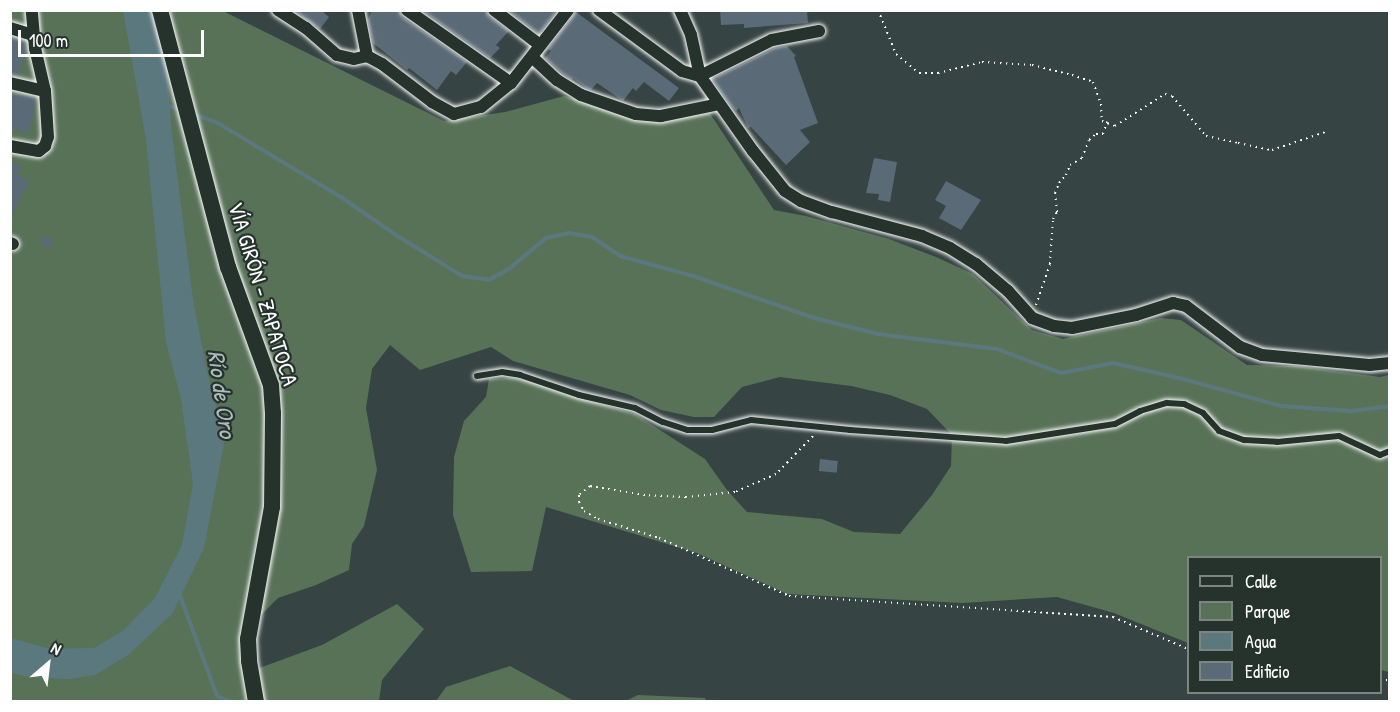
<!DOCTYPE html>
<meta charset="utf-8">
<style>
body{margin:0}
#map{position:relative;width:1400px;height:712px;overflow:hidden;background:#364443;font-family:"Patrick Hand",sans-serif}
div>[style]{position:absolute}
.green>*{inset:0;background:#587258}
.water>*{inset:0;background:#5c787f}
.stream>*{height:4px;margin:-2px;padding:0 2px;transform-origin:2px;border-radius:2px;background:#5c787f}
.building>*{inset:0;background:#5a6a76;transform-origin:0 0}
.path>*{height:2px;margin-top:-1px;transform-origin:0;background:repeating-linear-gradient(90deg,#fff 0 1.5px,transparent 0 6px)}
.roads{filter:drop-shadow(0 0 2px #fff) drop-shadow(0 0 2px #fff)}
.service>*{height:6px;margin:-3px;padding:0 3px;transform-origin:3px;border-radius:3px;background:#26332d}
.minor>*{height:12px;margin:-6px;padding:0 6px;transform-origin:6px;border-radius:6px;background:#26332d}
.secondary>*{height:16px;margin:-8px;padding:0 8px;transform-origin:8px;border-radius:8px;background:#26332d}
span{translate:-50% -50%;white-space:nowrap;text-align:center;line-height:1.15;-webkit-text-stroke:4.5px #26332d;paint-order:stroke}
.street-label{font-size:22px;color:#fff}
.water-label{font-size:24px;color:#aebcbf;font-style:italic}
.frame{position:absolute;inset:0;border:12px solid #fff;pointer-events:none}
.legend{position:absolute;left:1187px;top:556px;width:195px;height:138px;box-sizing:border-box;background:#26332d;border:2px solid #7d8581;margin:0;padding:8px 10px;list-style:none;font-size:18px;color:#fff}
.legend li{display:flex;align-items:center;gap:12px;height:30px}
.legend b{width:30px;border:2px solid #7d8581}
.north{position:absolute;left:18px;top:634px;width:60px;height:60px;-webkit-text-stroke:4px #26332d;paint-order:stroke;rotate:28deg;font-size:16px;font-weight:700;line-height:24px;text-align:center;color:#fff}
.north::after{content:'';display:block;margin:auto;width:21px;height:27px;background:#fff;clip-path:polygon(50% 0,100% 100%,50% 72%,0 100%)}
.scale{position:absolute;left:18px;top:30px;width:186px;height:27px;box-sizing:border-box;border:3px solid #fff;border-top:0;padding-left:8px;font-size:18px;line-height:21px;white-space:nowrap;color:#fff;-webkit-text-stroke:4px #26332d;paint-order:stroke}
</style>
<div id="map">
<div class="green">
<div style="clip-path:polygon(10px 11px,223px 11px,444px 121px,505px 112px,564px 96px,652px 120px,709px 112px,774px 210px,806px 216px,889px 239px,936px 257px,973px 274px,1032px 330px,1063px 339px,1161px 318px,1181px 320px,1247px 365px,1296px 366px,1380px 377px,1389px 375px,1389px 672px,1381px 670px,1380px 558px,1188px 558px,1188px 643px,1114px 613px,1057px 597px,962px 603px,787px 594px,697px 553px,546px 507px,532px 571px,471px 572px,453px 515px,454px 457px,464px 421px,486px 397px,489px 379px,512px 378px,534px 382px,568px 395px,635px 414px,705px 459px,727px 490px,747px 512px,822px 519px,854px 532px,900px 534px,932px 495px,951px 466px,952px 435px,927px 409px,890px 395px,851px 386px,780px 377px,742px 387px,714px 417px,694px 417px,661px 410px,630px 395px,513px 361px,491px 347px,420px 370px,390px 345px,372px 369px,366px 408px,377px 470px,364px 526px,352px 544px,349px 570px,316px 585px,278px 598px,241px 635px,246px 673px,322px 645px,397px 604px,424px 629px,382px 680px,379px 701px,11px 701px)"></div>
<div style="clip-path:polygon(510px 666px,574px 701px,436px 701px,446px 687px)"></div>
<div style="clip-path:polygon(638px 695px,705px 698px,706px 701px,626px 701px)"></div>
</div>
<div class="water">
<div style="clip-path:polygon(123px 11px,151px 11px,167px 63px,171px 127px,193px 300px,207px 372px,225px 438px,204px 548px,172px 614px,128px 655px,95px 675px,69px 679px,30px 677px,11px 673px,10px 638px,50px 649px,94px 648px,123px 631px,155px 598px,182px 545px,193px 483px,181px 399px,166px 342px,146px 139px)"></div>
</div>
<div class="stream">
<div style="left:165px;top:105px;width:17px;rotate:17deg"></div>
<div style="left:193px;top:114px;width:24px;rotate:19deg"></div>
<div style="left:216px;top:122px;width:146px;rotate:31deg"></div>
<div style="left:341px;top:197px;width:67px;rotate:34.6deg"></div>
<div style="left:396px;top:235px;width:78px;rotate:31.8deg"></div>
<div style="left:462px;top:276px;width:27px;rotate:8deg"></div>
<div style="left:489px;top:280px;width:23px;rotate:-29deg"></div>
<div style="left:509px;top:269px;width:48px;rotate:-40deg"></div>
<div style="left:546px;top:238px;width:24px;rotate:-12deg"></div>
<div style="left:569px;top:233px;width:23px;rotate:10deg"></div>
<div style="left:592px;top:237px;width:34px;rotate:34deg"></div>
<div style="left:620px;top:256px;width:76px;rotate:15.3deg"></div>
<div style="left:693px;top:276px;width:128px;rotate:19.1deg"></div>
<div style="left:814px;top:318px;width:66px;rotate:14deg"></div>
<div style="left:878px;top:334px;width:120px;rotate:7.2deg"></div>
<div style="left:997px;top:349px;width:68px;rotate:20.6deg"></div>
<div style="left:1061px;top:373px;width:53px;rotate:-10.9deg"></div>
<div style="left:1113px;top:363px;width:72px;rotate:12.9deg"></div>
<div style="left:1183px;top:379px;width:102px;rotate:15.4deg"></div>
<div style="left:1281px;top:406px;width:70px;rotate:4.1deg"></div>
<div style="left:1351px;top:411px;width:39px;rotate:-7deg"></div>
<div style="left:179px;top:593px;width:110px;rotate:69.7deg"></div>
<div style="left:217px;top:696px;width:15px;rotate:23deg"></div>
</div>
<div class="building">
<div style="clip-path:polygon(294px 10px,321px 10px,329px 17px,320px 29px)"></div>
<div style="clip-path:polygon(372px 10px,399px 10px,402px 17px,467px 62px,456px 75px,451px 71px,437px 90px,409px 68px,407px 70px,373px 43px,368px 20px)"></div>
<div style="clip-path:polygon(422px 10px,486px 10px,489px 17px,509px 31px,496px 45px,500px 48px,490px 58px)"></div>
<div style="clip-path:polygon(508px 10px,557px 10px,539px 34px)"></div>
<div style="clip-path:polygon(720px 10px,807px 10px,808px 23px,744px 28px,744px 24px,721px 25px)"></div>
<div style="clip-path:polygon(576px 12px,679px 88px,669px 101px,644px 82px,636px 91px,633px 88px,623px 101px,597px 83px,591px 90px,586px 88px,573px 78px,572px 80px,562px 73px,545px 58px,551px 51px,548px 49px)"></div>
<div style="clip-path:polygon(10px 37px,26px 42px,27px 49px,18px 76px,10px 75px)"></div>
<div style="clip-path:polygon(787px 46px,796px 56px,794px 57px,818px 123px,800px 130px,810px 142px,786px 165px,751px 127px,748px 128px,739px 108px,736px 111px,731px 106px,712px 79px,775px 48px)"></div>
<div style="clip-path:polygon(10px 92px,37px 98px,28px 133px,10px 128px)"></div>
<div style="clip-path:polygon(874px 158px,897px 162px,890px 202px,878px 200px,879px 194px,866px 193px)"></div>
<div style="clip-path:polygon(10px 161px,22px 167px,17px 175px,29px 181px,10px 219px)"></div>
<div style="clip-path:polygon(946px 181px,981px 200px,961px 230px,939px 218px,946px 206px,935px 200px)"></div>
<div style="left:44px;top:235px;width:11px;height:10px;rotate:27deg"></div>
<div style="left:820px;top:459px;width:18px;height:12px;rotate:6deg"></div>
</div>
<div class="path">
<div style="left:878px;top:10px;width:48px;rotate:67.8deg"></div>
<div style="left:896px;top:54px;width:30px;rotate:40deg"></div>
<div style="left:919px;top:73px;width:19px"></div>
<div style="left:938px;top:73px;width:45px;rotate:-14deg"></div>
<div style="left:982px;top:62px;width:50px;rotate:3.4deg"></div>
<div style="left:1032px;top:65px;width:41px;rotate:14deg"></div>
<div style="left:1072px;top:75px;width:22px;rotate:18deg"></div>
<div style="left:1093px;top:82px;width:23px;rotate:70deg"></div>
<div style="left:1101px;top:104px;width:17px;rotate:87deg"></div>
<div style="left:1102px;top:121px;width:14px;rotate:21deg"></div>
<div style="left:1115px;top:126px;width:59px;rotate:-32.6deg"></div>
<div style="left:1165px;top:94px;width:7px;rotate:16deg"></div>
<div style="left:1172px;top:96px;width:52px;rotate:49.6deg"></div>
<div style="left:1206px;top:136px;width:33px;rotate:12deg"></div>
<div style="left:1238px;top:143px;width:35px;rotate:12deg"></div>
<div style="left:1272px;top:150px;width:59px;rotate:-18.7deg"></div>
<div style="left:1036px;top:305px;width:43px;rotate:-71.1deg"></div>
<div style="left:1050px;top:264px;width:45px;rotate:-86.2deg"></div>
<div style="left:1053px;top:219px;width:8px;rotate:-60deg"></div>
<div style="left:1057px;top:212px;width:19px;rotate:-96deg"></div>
<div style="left:1055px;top:193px;width:11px;rotate:-68deg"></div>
<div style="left:1059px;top:183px;width:11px;rotate:-49deg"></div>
<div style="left:1066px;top:175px;width:11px;rotate:-68deg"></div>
<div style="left:1070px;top:165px;width:14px;rotate:-30deg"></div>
<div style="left:1082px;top:158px;width:19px;rotate:-69deg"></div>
<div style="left:1089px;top:140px;width:9px;rotate:-41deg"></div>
<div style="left:1096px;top:134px;width:7px"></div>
<div style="left:1103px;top:134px;width:13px;rotate:-72deg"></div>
<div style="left:813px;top:436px;width:53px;rotate:134.2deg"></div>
<div style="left:776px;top:474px;width:45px;rotate:156.3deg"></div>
<div style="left:735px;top:492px;width:49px;rotate:174.2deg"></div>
<div style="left:686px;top:497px;width:41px;rotate:-177.2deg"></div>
<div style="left:645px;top:495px;width:56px;rotate:-170.7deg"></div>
<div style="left:590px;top:486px;width:14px;rotate:141deg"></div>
<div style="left:579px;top:495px;width:7px;rotate:90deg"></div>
<div style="left:579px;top:502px;width:10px;rotate:61deg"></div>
<div style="left:584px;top:511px;width:16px;rotate:30deg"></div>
<div style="left:598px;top:519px;width:64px;rotate:17.3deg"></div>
<div style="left:659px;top:538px;width:142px;rotate:24deg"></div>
<div style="left:789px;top:596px;width:325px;rotate:3.7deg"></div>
<div style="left:1113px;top:617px;width:82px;rotate:23.1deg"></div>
<div style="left:1380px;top:678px;width:10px;rotate:17deg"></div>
</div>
<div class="roads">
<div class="service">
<div style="left:477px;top:376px;width:25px;rotate:-9deg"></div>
<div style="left:502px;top:372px;width:18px;rotate:9deg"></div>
<div style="left:520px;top:375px;width:62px;rotate:18.7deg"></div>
<div style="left:579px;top:395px;width:57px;rotate:13.1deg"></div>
<div style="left:635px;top:408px;width:31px;rotate:27deg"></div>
<div style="left:663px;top:422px;width:26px;rotate:18deg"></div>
<div style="left:688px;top:430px;width:24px"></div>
<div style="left:712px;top:430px;width:40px;rotate:-14.4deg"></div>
<div style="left:751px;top:420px;width:100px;rotate:5.8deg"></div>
<div style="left:850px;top:430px;width:156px;rotate:4deg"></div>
<div style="left:1006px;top:441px;width:110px;rotate:-8.9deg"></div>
<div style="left:1115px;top:424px;width:28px;rotate:-27deg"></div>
<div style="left:1140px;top:411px;width:28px;rotate:-17deg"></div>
<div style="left:1167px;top:403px;width:17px;rotate:3deg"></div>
<div style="left:1184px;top:404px;width:21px;rotate:25deg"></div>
<div style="left:1203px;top:413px;width:24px;rotate:48deg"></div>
<div style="left:1219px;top:431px;width:27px;rotate:20deg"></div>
<div style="left:1244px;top:440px;width:33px;rotate:3deg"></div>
<div style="left:1277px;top:442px;width:62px;rotate:-5.5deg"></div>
<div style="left:1339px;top:436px;width:45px;rotate:24.9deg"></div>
<div style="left:1380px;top:455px;width:11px;rotate:-22deg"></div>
</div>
<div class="minor">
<div style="left:278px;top:10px;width:33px;rotate:33deg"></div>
<div style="left:306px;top:28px;width:41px;rotate:41.1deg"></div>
<div style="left:337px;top:55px;width:17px;rotate:13deg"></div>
<div style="left:354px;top:59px;width:13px;rotate:-13deg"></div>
<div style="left:367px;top:56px;width:17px;rotate:28deg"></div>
<div style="left:382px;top:64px;width:63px;rotate:37.2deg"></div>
<div style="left:432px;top:102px;width:25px;rotate:29deg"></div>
<div style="left:454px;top:114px;width:28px;rotate:-15deg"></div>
<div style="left:481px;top:107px;width:38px;rotate:-39deg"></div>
<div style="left:511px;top:83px;width:93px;rotate:-52deg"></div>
<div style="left:358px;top:10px;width:47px;rotate:78.9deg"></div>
<div style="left:407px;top:10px;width:127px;rotate:35.1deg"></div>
<div style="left:494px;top:10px;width:58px;rotate:37.3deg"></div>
<div style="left:599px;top:10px;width:103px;rotate:36.3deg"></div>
<div style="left:682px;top:71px;width:19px;rotate:16deg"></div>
<div style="left:680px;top:10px;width:27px;rotate:66deg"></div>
<div style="left:691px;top:35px;width:42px;rotate:77.6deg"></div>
<div style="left:700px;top:76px;width:92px;rotate:54.8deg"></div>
<div style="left:753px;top:151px;width:51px;rotate:51.3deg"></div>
<div style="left:785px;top:191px;width:19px;rotate:32deg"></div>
<div style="left:801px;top:201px;width:33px;rotate:20deg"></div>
<div style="left:832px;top:212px;width:93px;rotate:14.9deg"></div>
<div style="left:922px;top:236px;width:30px;rotate:23deg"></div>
<div style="left:950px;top:248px;width:31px;rotate:32deg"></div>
<div style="left:976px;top:264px;width:42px;rotate:40.2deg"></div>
<div style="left:1008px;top:291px;width:36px;rotate:48deg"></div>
<div style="left:1032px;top:318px;width:23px;rotate:20deg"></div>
<div style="left:1054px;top:326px;width:18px;rotate:6deg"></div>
<div style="left:1072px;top:328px;width:65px;rotate:-11.5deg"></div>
<div style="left:1136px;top:315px;width:39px;rotate:-18deg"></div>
<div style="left:1173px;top:303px;width:13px;rotate:13deg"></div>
<div style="left:1186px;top:306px;width:68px;rotate:37.2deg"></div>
<div style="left:1240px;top:347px;width:23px;rotate:20deg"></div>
<div style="left:1262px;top:355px;width:108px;rotate:5.3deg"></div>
<div style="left:1370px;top:365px;width:20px;rotate:-6deg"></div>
<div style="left:10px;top:28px;width:24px;rotate:17deg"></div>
<div style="left:532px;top:57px;width:34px;rotate:43deg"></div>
<div style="left:557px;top:80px;width:28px;rotate:32deg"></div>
<div style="left:581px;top:95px;width:58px;rotate:19.1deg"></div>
<div style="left:636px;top:114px;width:25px;rotate:5deg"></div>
<div style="left:661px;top:116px;width:59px;rotate:-11.7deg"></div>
<div style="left:700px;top:76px;width:80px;rotate:-26.6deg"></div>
<div style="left:772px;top:40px;width:48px;rotate:-10.8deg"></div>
<div style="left:10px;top:83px;width:36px;rotate:13deg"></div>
<div style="left:10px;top:146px;width:29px;rotate:10deg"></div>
<div style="left:39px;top:151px;width:8px;rotate:-40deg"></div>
<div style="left:45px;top:146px;width:9px;rotate:-72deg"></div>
<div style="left:48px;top:137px;width:46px;rotate:-93.7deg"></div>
<div style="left:45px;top:91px;width:44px;rotate:-103.1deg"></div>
<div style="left:35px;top:48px;width:38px;rotate:-95deg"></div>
<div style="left:10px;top:243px;width:3px;rotate:18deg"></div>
</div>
<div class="secondary">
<div style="left:160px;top:10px;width:266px;rotate:75.2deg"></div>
<div style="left:228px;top:267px;width:126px;rotate:70deg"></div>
<div style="left:271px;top:385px;width:28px;rotate:86deg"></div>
<div style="left:273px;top:413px;width:94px;rotate:90.6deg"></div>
<div style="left:272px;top:507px;width:134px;rotate:100.3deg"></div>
<div style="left:248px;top:639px;width:22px;rotate:87deg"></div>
<div style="left:249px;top:661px;width:42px;rotate:80.3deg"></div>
</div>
</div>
<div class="street-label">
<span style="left:263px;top:294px;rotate:73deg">VÍA GIRÓN - ZAPATOCA</span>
</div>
<div class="water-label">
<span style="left:222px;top:394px;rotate:82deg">Río de Oro</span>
</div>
<div class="frame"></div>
<ul class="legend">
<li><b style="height:8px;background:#26332d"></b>Calle</li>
<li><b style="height:16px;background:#587258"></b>Parque</li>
<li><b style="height:16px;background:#5c787f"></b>Agua</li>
<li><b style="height:16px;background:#5a6a76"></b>Edificio</li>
</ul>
<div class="north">N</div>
<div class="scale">100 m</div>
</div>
